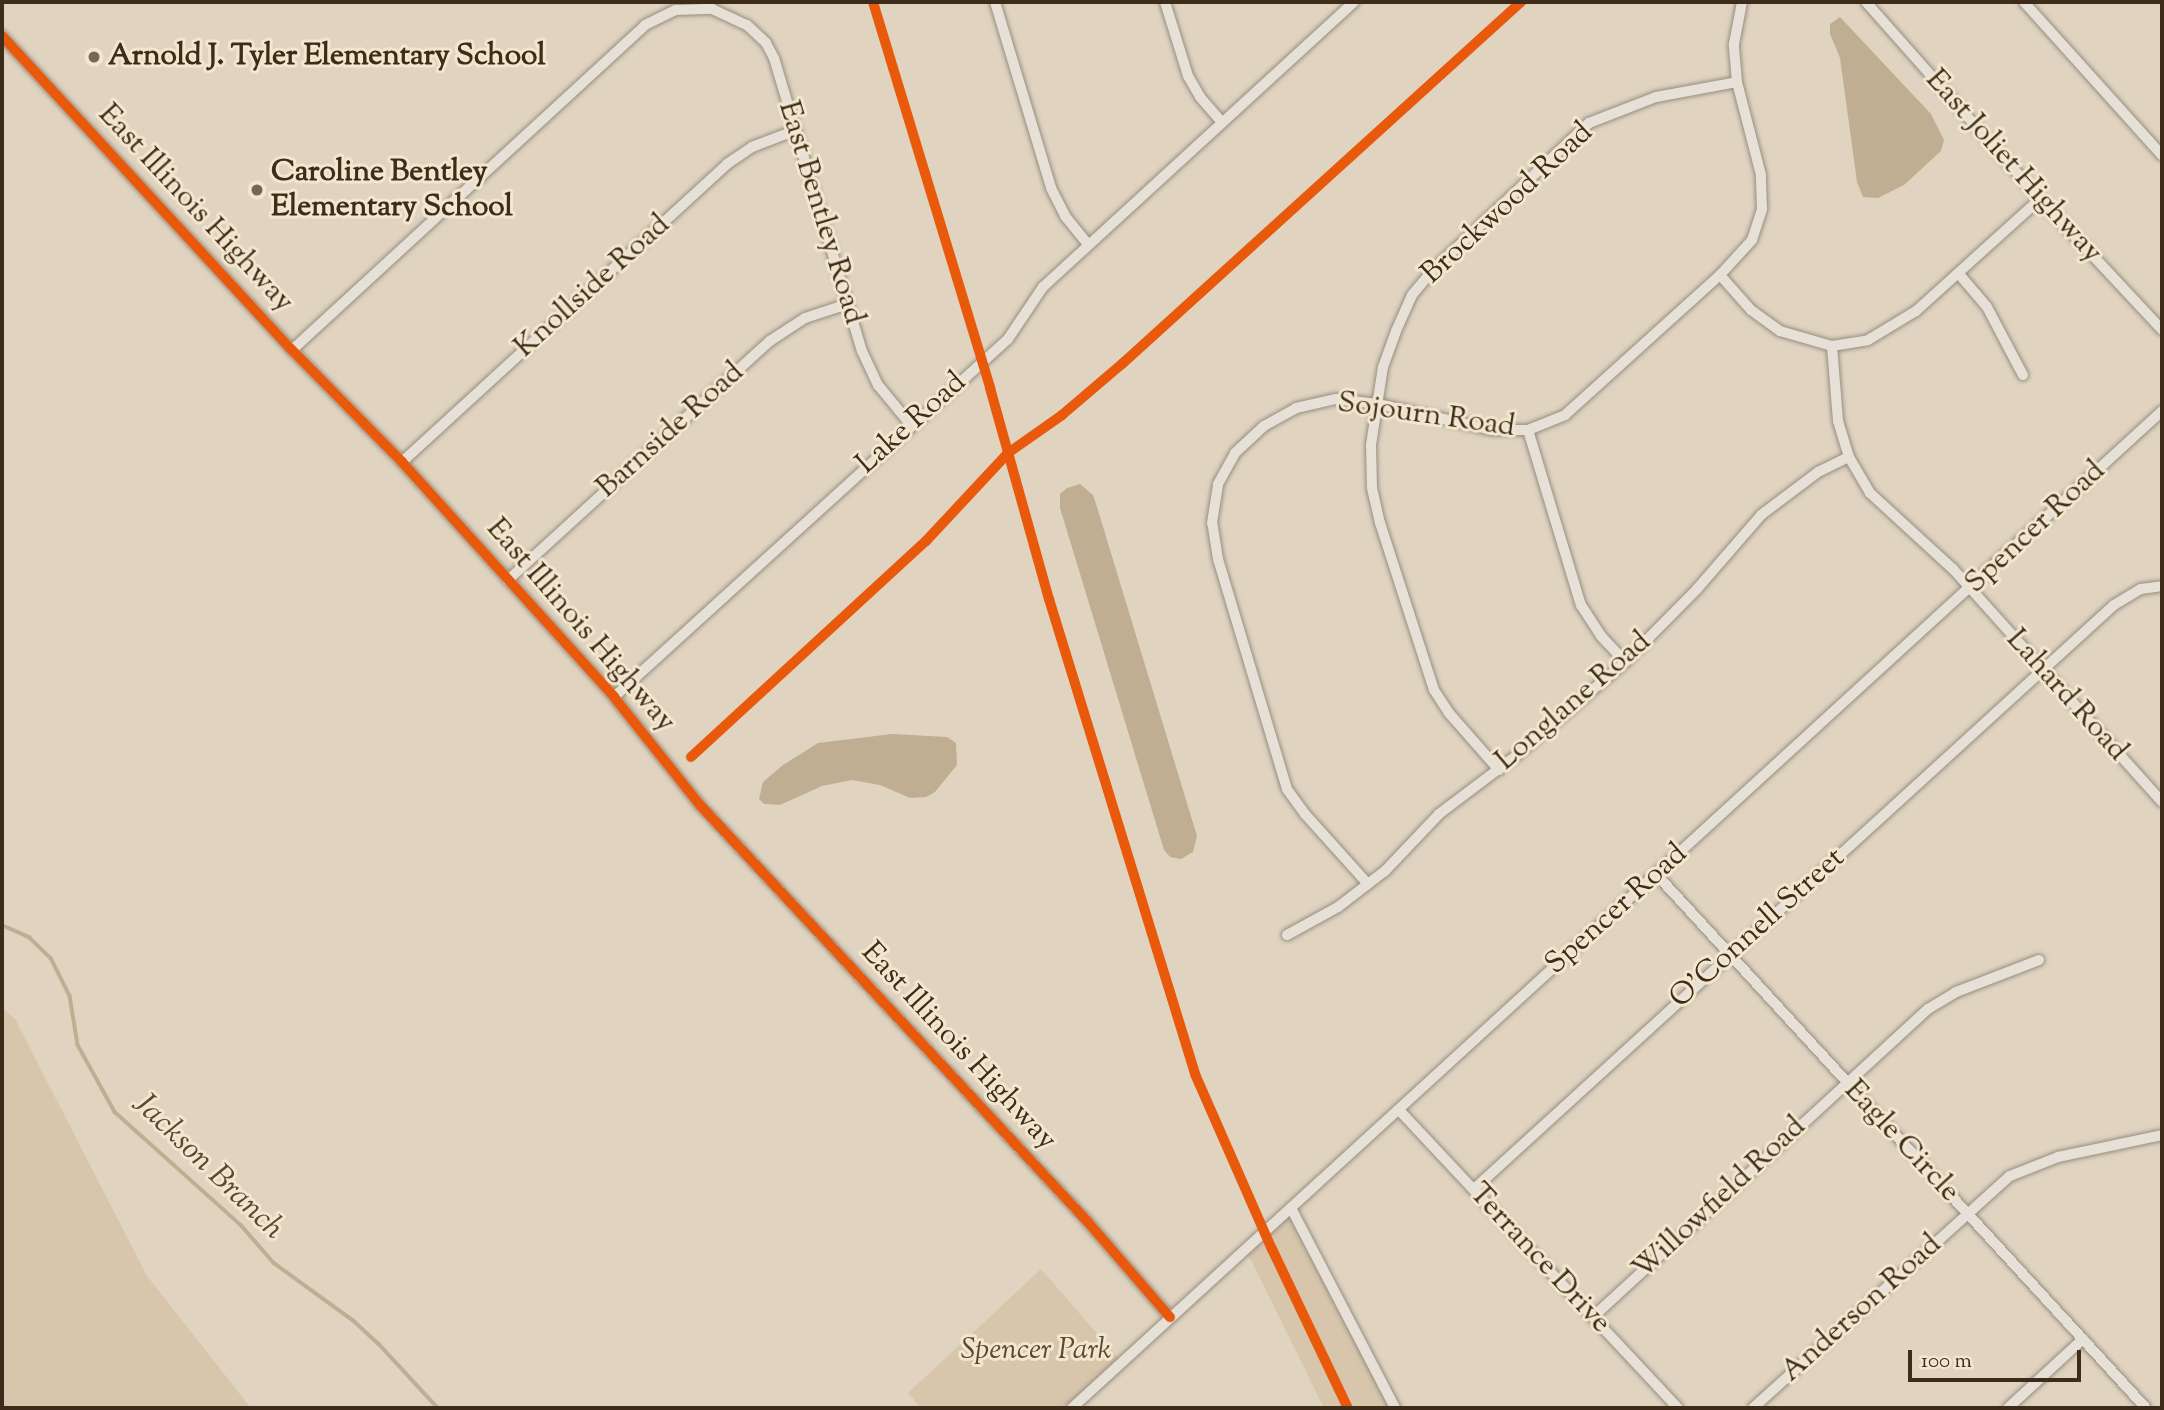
<!DOCTYPE html>
<style>
body{margin:0}
#map{position:relative;width:2164px;height:1410px;overflow:hidden;background:#e0d4c0;font-family:"Sorts Mill Goudy",serif}
div>[style]{position:absolute}
.green>*{inset:0;background:#d7c6ab}
.water>*{inset:0;background:#bfae92}
.stream>*{height:3.5px;margin:-1.75px;padding:0 1.75px;transform-origin:1.75px;border-radius:1.75px;background:#bfae92}
.roads{filter:drop-shadow(0 0 2px #978e81) drop-shadow(0 0 2px #978e81)}
.minor>*{height:10px;margin:-5px;padding:0 5px;transform-origin:5px;border-radius:5px;background:#e6e0d6}
.cycleway>*{height:10px;margin:-5px;padding:0 5px;transform-origin:5px;border-radius:5px;background:#e8590c}
.dots>*{width:19px;height:19px;translate:-50% -50%;box-sizing:border-box;border:4px solid #f3e6ce;border-radius:50%}
span{translate:-50% -50%;white-space:nowrap;text-align:center;line-height:1.15;-webkit-text-stroke:6px #f3e6ce;paint-order:stroke}
.poi-label{font-size:30px;color:#3c2c19;font-weight:700}
.left{translate:0 -50%;text-align:left}
.street-label{font-size:30px;color:#3c2c19}
.park-label{font-size:30px;color:#594933;font-style:italic}
.water-label{font-size:32px;color:#594832;font-style:italic}
.frame{position:absolute;inset:0;border:4px solid #3c2c19;pointer-events:none}
.scale{position:absolute;left:1908px;top:1350px;width:173px;height:32px;box-sizing:border-box;border:4px solid #3c2c19;border-top:0;padding-left:9px;font-size:21px;line-height:24px;white-space:nowrap;color:#3c2c19;-webkit-text-stroke:5px #f3e6ce;paint-order:stroke}
</style>
<div id="map">
<div class="green">
<div style="clip-path:polygon(2px 1007px,15px 1019px,147px 1276px,251px 1408px,2px 1408px)"></div>
<div style="clip-path:polygon(1296px 1210px,1398px 1408px,1324px 1408px,1244px 1246px)"></div>
<div style="clip-path:polygon(1041px 1269px,1120px 1360px,1068px 1408px,921px 1408px,908px 1393px)"></div>
</div>
<div class="water">
<div style="clip-path:polygon(1840px 17px,1931px 114px,1944px 140px,1941px 151px,1904px 185px,1878px 198px,1863px 197px,1857px 182px,1840px 58px,1830px 34px,1830px 24px)"></div>
<div style="clip-path:polygon(1080px 484px,1093px 495px,1097px 507px,1197px 836px,1193px 852px,1181px 859px,1170px 857px,1164px 850px,1060px 508px,1060px 494px,1067px 488px)"></div>
<div style="clip-path:polygon(892px 734px,947px 737px,956px 743px,957px 765px,935px 792px,926px 797px,910px 798px,880px 785px,852px 780px,822px 786px,780px 805px,764px 804px,759px 799px,763px 782px,783px 765px,818px 743px)"></div>
</div>
<div class="stream">
<div style="left:2px;top:925px;width:30px;rotate:24deg"></div>
<div style="left:29px;top:937px;width:30px;rotate:44deg"></div>
<div style="left:51px;top:958px;width:42px;rotate:63.4deg"></div>
<div style="left:70px;top:996px;width:50px;rotate:80.7deg"></div>
<div style="left:78px;top:1045px;width:77px;rotate:61.1deg"></div>
<div style="left:115px;top:1112px;width:169px;rotate:41.9deg"></div>
<div style="left:241px;top:1225px;width:50px;rotate:49deg"></div>
<div style="left:274px;top:1263px;width:99px;rotate:35.9deg"></div>
<div style="left:354px;top:1321px;width:33px;rotate:43deg"></div>
<div style="left:378px;top:1343px;width:88px;rotate:47.3deg"></div>
</div>
<div class="roads">
<div class="minor">
<div style="left:995px;top:2px;width:194px;rotate:73.2deg"></div>
<div style="left:1051px;top:188px;width:31px;rotate:63deg"></div>
<div style="left:1065px;top:216px;width:36px;rotate:51deg"></div>
<div style="left:1165px;top:2px;width:77px;rotate:72.7deg"></div>
<div style="left:1188px;top:76px;width:24px;rotate:60deg"></div>
<div style="left:1200px;top:97px;width:33px;rotate:49deg"></div>
<div style="left:1866px;top:2px;width:263px;rotate:48.5deg"></div>
<div style="left:2040px;top:199px;width:179px;rotate:47deg"></div>
<div style="left:2024px;top:2px;width:206px;rotate:48deg"></div>
<div style="left:2px;top:36px;width:427px;rotate:47.3deg"></div>
<div style="left:292px;top:350px;width:157px;rotate:45.5deg"></div>
<div style="left:402px;top:462px;width:316px;rotate:47.9deg"></div>
<div style="left:614px;top:697px;width:138px;rotate:51.5deg"></div>
<div style="left:700px;top:805px;width:568px;rotate:47.07deg"></div>
<div style="left:1087px;top:1221px;width:127px;rotate:49.2deg"></div>
<div style="left:1959px;top:274px;width:43px;rotate:49.7deg"></div>
<div style="left:1987px;top:307px;width:77px;rotate:62.1deg"></div>
<div style="left:1720px;top:275px;width:47px;rotate:48.5deg"></div>
<div style="left:1751px;top:310px;width:36px;rotate:36deg"></div>
<div style="left:1780px;top:331px;width:54px;rotate:16.1deg"></div>
<div style="left:1832px;top:346px;width:36px;rotate:-9deg"></div>
<div style="left:1868px;top:340px;width:56px;rotate:-31.1deg"></div>
<div style="left:1916px;top:311px;width:167px;rotate:-42.1deg"></div>
<div style="left:1832px;top:346px;width:75px;rotate:85.4deg"></div>
<div style="left:1838px;top:421px;width:38px;rotate:73deg"></div>
<div style="left:1849px;top:457px;width:42px;rotate:59.7deg"></div>
<div style="left:1870px;top:493px;width:113px;rotate:42.5deg"></div>
<div style="left:1953px;top:569px;width:313px;rotate:48.1deg"></div>
<div style="left:292px;top:350px;width:480px;rotate:-42.6deg"></div>
<div style="left:645px;top:25px;width:34px;rotate:-26deg"></div>
<div style="left:676px;top:10px;width:36px;rotate:-2deg"></div>
<div style="left:712px;top:9px;width:38px;rotate:25deg"></div>
<div style="left:747px;top:25px;width:26px;rotate:43deg"></div>
<div style="left:766px;top:43px;width:17px;rotate:62deg"></div>
<div style="left:774px;top:58px;width:306px;rotate:73.3deg"></div>
<div style="left:862px;top:351px;width:38px;rotate:65deg"></div>
<div style="left:878px;top:385px;width:52px;rotate:50.5deg"></div>
<div style="left:1528px;top:430px;width:183px;rotate:73.2deg"></div>
<div style="left:1581px;top:605px;width:37px;rotate:57deg"></div>
<div style="left:1601px;top:636px;width:35px;rotate:47deg"></div>
<div style="left:402px;top:462px;width:441px;rotate:-42.5deg"></div>
<div style="left:727px;top:164px;width:30px;rotate:-34deg"></div>
<div style="left:752px;top:147px;width:47px;rotate:-21.1deg"></div>
<div style="left:508px;top:580px;width:355px;rotate:-42.4deg"></div>
<div style="left:770px;top:341px;width:42px;rotate:-33.3deg"></div>
<div style="left:805px;top:318px;width:45px;rotate:-18deg"></div>
<div style="left:614px;top:697px;width:532px;rotate:-42.26deg"></div>
<div style="left:1008px;top:339px;width:63px;rotate:-56.1deg"></div>
<div style="left:1043px;top:287px;width:422px;rotate:-42.5deg"></div>
<div style="left:1499px;top:770px;width:76px;rotate:-131.3deg"></div>
<div style="left:1449px;top:713px;width:27px;rotate:-123deg"></div>
<div style="left:1434px;top:690px;width:176px;rotate:-107.9deg"></div>
<div style="left:1380px;top:523px;width:37px;rotate:-103deg"></div>
<div style="left:1372px;top:487px;width:42px;rotate:-91.4deg"></div>
<div style="left:1371px;top:445px;width:79px;rotate:-81.3deg"></div>
<div style="left:1383px;top:367px;width:38px;rotate:-70deg"></div>
<div style="left:1396px;top:331px;width:39px;rotate:-66deg"></div>
<div style="left:1412px;top:295px;width:34px;rotate:-50deg"></div>
<div style="left:1434px;top:269px;width:213px;rotate:-43.3deg"></div>
<div style="left:1589px;top:123px;width:72px;rotate:-21.2deg"></div>
<div style="left:1656px;top:97px;width:82px;rotate:-10.5deg"></div>
<div style="left:1657px;top:875px;width:723px;rotate:47.47deg"></div>
<div style="left:1368px;top:884px;width:94px;rotate:-132deg"></div>
<div style="left:1305px;top:814px;width:31px;rotate:-126deg"></div>
<div style="left:1287px;top:789px;width:240px;rotate:-106.7deg"></div>
<div style="left:1218px;top:559px;width:36px;rotate:-99deg"></div>
<div style="left:1212px;top:523px;width:39px;rotate:-81deg"></div>
<div style="left:1218px;top:484px;width:35px;rotate:-61deg"></div>
<div style="left:1235px;top:453px;width:40px;rotate:-43deg"></div>
<div style="left:1264px;top:426px;width:37px;rotate:-29deg"></div>
<div style="left:1296px;top:408px;width:41px;rotate:-12.7deg"></div>
<div style="left:1336px;top:399px;width:42px;rotate:6.8deg"></div>
<div style="left:1378px;top:404px;width:117px;rotate:12.8deg"></div>
<div style="left:1492px;top:430px;width:36px"></div>
<div style="left:1528px;top:430px;width:40px;rotate:-22deg"></div>
<div style="left:1565px;top:415px;width:209px;rotate:-42.1deg"></div>
<div style="left:1720px;top:275px;width:47px;rotate:-47.6deg"></div>
<div style="left:1752px;top:240px;width:33px;rotate:-72deg"></div>
<div style="left:1762px;top:209px;width:34px;rotate:-92deg"></div>
<div style="left:1761px;top:175px;width:96px;rotate:-104.5deg"></div>
<div style="left:1737px;top:82px;width:38px;rotate:-95deg"></div>
<div style="left:1734px;top:44px;width:43px;rotate:-79.2deg"></div>
<div style="left:1287px;top:935px;width:58px;rotate:-28.8deg"></div>
<div style="left:1338px;top:907px;width:59px;rotate:-37.5deg"></div>
<div style="left:1385px;top:871px;width:79px;rotate:-46.5deg"></div>
<div style="left:1439px;top:814px;width:98px;rotate:-37.1deg"></div>
<div style="left:1517px;top:755px;width:143px;rotate:-40.7deg"></div>
<div style="left:1625px;top:662px;width:103px;rotate:-45.4deg"></div>
<div style="left:1697px;top:589px;width:98px;rotate:-49.1deg"></div>
<div style="left:1761px;top:515px;width:71px;rotate:-37deg"></div>
<div style="left:1818px;top:472px;width:34px;rotate:-26deg"></div>
<div style="left:1399px;top:1110px;width:408px;rotate:46.9deg"></div>
<div style="left:1474px;top:1189px;width:866px;rotate:-42.38deg"></div>
<div style="left:2114px;top:605px;width:31px;rotate:-31deg"></div>
<div style="left:2141px;top:589px;width:21px;rotate:-8deg"></div>
<div style="left:1291px;top:1208px;width:225px;rotate:62.5deg"></div>
<div style="left:1594px;top:1316px;width:454px;rotate:-42.6deg"></div>
<div style="left:1928px;top:1009px;width:33px;rotate:-31deg"></div>
<div style="left:1956px;top:992px;width:89px;rotate:-21.1deg"></div>
<div style="left:1072px;top:1408px;width:1477px;rotate:-42.45deg"></div>
<div style="left:1753px;top:1408px;width:346px;rotate:-42.1deg"></div>
<div style="left:2010px;top:1176px;width:52px;rotate:-21.6deg"></div>
<div style="left:2058px;top:1157px;width:106px;rotate:-11.9deg"></div>
<div style="left:2008px;top:1408px;width:102px;rotate:-42.6deg"></div>
</div>
</div>
<div class="cycleway">
<div style="left:873px;top:2px;width:403px;rotate:73.1deg"></div>
<div style="left:990px;top:388px;width:219px;rotate:74.4deg"></div>
<div style="left:1049px;top:599px;width:497px;rotate:72.9deg"></div>
<div style="left:1195px;top:1074px;width:191px;rotate:66.3deg"></div>
<div style="left:1272px;top:1249px;width:176px;rotate:64.5deg"></div>
<div style="left:2px;top:36px;width:427px;rotate:47.3deg"></div>
<div style="left:292px;top:350px;width:157px;rotate:45.5deg"></div>
<div style="left:402px;top:462px;width:316px;rotate:47.9deg"></div>
<div style="left:614px;top:697px;width:138px;rotate:51.5deg"></div>
<div style="left:700px;top:805px;width:568px;rotate:47.07deg"></div>
<div style="left:1087px;top:1221px;width:127px;rotate:49.2deg"></div>
<div style="left:691px;top:757px;width:319px;rotate:-42.6deg"></div>
<div style="left:926px;top:541px;width:120px;rotate:-47deg"></div>
<div style="left:1008px;top:453px;width:66px;rotate:-35.1deg"></div>
<div style="left:1062px;top:415px;width:79px;rotate:-40.4deg"></div>
<div style="left:1122px;top:364px;width:539px;rotate:-42.22deg"></div>
</div>
<div class="dots">
<div style="left:94px;top:57px;background:#756753"></div>
<div style="left:257px;top:190px;background:#756753"></div>
</div>
<div class="poi-label">
<span class="left" style="left:108px;top:57px">Arnold J. Tyler Elementary School</span>
<span class="left" style="left:271px;top:190px">Caroline Bentley<br>Elementary School</span>
</div>
<div class="street-label">
<span style="left:2013px;top:167px;rotate:48deg">East Joliet Highway</span>
<span style="left:1508px;top:204px;rotate:-43deg">Brockwood Road</span>
<span style="left:195px;top:209px;rotate:47deg">East Illinois Highway</span>
<span style="left:820px;top:213px;rotate:73deg">East Bentley Road</span>
<span style="left:593px;top:287px;rotate:-42deg">Knollside Road</span>
<span style="left:1426px;top:416px;rotate:8deg">Sojourn Road</span>
<span style="left:912px;top:424px;rotate:-42deg">Lake Road</span>
<span style="left:671px;top:431px;rotate:-42deg">Barnside Road</span>
<span style="left:2036px;top:528px;rotate:-43deg">Spencer Road</span>
<span style="left:580px;top:626px;rotate:49deg">East Illinois Highway</span>
<span style="left:2066px;top:696px;rotate:48deg">Lahard Road</span>
<span style="left:1574px;top:702px;rotate:-41deg">Longlane Road</span>
<span style="left:1617px;top:910px;rotate:-42deg">Spencer Road</span>
<span style="left:1758px;top:929px;rotate:-42deg">O'Connell Street</span>
<span style="left:958px;top:1047px;rotate:47deg">East Illinois Highway</span>
<span style="left:1901px;top:1142px;rotate:47deg">Eagle Circle</span>
<span style="left:1720px;top:1199px;rotate:-43deg">Willowfield Road</span>
<span style="left:1539px;top:1259px;rotate:47deg">Terrance Drive</span>
<span style="left:1862px;top:1309px;rotate:-42deg">Anderson Road</span>
</div>
<div class="park-label">
<span style="left:1036px;top:1351px">Spencer Park</span>
</div>
<div class="water-label">
<span style="left:208px;top:1167px;rotate:44deg">Jackson Branch</span>
</div>
<div class="frame"></div>
<div class="scale">100 m</div>
</div>
